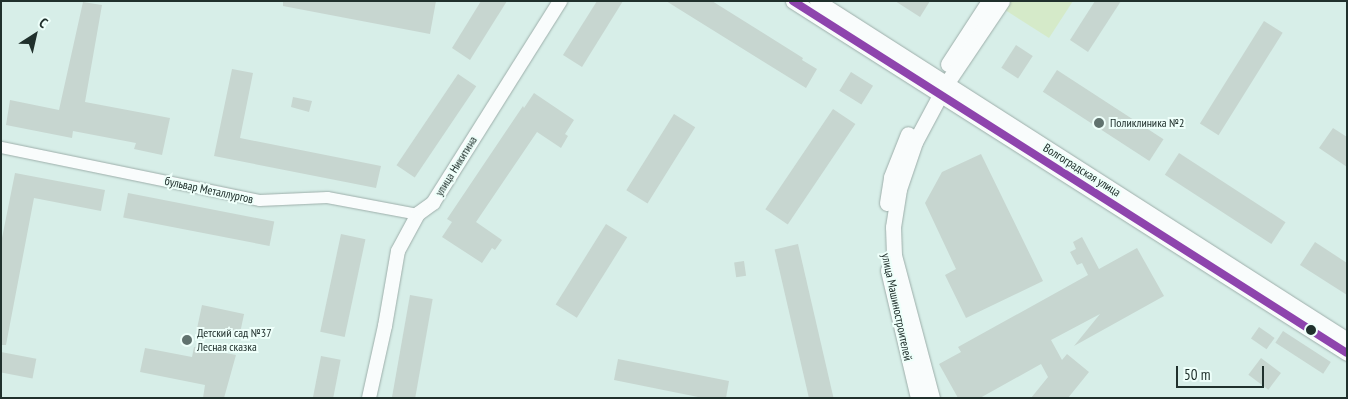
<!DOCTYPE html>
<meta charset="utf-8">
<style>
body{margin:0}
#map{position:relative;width:1348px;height:399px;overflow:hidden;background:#d7eee8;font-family:"PT Sans Narrow",sans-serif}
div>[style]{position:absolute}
.green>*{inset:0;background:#d5eac9}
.building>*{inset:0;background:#c7d6d0;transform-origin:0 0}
.roads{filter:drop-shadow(0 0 1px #9daeaa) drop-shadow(0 0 1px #9daeaa)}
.minor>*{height:11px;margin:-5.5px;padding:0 5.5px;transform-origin:5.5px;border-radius:5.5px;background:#f9fcfc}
.tertiary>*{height:14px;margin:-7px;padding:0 7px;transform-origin:7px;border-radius:7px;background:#f9fcfc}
.secondary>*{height:15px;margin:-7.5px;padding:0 7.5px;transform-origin:7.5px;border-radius:7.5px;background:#f9fcfc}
.bus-1>*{height:8px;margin:-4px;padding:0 4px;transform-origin:4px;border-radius:4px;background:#8e44ad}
.dots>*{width:14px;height:14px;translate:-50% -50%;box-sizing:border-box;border:2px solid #eefffa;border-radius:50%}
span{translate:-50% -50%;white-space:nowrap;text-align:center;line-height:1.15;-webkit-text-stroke:4px #eefffa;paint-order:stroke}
.poi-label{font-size:12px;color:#20302c}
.left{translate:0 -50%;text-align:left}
.street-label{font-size:12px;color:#20302c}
.frame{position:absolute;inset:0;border:2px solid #20302c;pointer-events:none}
.north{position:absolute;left:10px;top:10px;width:50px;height:50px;-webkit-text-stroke:4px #eefffa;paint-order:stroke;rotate:35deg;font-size:14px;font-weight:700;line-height:20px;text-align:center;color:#20302c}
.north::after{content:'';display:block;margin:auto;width:18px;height:22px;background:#20302c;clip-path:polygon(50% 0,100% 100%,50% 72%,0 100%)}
.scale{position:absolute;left:1176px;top:366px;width:88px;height:22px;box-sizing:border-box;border:2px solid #20302c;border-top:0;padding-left:6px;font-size:15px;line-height:18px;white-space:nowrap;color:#20302c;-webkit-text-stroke:4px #eefffa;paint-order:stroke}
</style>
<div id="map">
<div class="green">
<div style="clip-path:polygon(1002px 1px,1073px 1px,1049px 38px,999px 6px)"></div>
</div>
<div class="building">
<div style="clip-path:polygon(283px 1px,436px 1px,430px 34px,283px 6px)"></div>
<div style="clip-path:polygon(481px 1px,507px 1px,470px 60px,452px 48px)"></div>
<div style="clip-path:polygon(597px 1px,623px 1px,582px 67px,563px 55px)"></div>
<div style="clip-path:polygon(666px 1px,712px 1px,803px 58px,802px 60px,817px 69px,806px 88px)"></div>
<div style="clip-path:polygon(895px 1px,930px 1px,920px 17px)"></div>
<div style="clip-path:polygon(1095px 1px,1121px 1px,1088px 52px,1070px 40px)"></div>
<div style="clip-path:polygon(83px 2px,102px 5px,85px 102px,170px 118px,162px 155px,134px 149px,136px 143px,73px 131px,72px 138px,6px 125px,10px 100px,59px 110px)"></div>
<div style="left:1264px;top:21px;width:22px;height:121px;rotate:32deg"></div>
<div style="left:1016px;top:45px;width:20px;height:27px;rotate:33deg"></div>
<div style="clip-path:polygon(232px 69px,253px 73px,240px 138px,381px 166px,376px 188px,214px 156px)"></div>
<div style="left:1057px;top:70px;width:127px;height:26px;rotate:33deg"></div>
<div style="left:851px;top:72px;width:26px;height:22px;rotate:32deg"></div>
<div style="left:458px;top:74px;width:22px;height:110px;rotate:34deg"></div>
<div style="clip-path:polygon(534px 93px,574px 120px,565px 134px,568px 136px,561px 148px,537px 132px,476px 222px,502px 240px,495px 250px,492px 248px,482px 263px,442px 237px,452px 222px,447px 219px,523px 106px,524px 108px)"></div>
<div style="clip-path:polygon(293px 97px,312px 101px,309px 112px,291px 107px)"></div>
<div style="left:833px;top:109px;width:27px;height:121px;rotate:34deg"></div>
<div style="left:674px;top:114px;width:25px;height:90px;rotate:32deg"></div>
<div style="clip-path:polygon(1333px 128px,1347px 137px,1347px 167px,1319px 148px)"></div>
<div style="left:1179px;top:153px;width:127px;height:26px;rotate:33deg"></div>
<div style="clip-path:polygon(981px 154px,1043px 281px,966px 318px,945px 275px,956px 269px,925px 203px,942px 172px)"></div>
<div style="clip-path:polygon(15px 173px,105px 190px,101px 211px,34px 198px,6px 345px,1px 345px,1px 243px)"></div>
<div style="left:128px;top:193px;width:149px;height:25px;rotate:11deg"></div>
<div style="left:606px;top:224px;width:25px;height:95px;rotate:32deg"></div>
<div style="left:341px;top:234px;width:25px;height:100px;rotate:12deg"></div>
<div style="clip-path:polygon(1082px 237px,1099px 269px,1137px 248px,1164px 296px,1074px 346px,1100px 314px,1051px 340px,1062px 360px,1067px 354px,1089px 372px,1068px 398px,1031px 398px,1048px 377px,1041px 364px,980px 398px,958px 398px,939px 364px,961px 352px,958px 347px,1088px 275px,1082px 263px,1077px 265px,1070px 252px,1076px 249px,1073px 242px)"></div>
<div style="clip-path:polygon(1315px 242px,1347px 263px,1347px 295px,1300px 265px)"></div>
<div style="left:798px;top:244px;width:158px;height:24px;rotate:77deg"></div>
<div style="left:744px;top:261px;width:15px;height:10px;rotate:82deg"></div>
<div style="left:410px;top:295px;width:23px;height:105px;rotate:10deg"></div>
<div style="left:202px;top:305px;width:43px;height:25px;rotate:12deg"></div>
<div style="left:1259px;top:327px;width:19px;height:14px;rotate:35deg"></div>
<div style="left:1283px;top:331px;width:57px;height:14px;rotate:33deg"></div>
<div style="clip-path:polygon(194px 347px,236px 355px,224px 398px,203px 398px,205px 385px,140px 372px,145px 348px,192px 357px)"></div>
<div style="left:1px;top:352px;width:36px;height:20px;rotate:11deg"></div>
<div style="left:321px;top:356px;width:20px;height:43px;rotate:11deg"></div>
<div style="left:1261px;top:358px;width:25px;height:21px;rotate:37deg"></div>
<div style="clip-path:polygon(618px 359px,729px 381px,726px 398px,703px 398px,614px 380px)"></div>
</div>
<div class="roads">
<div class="minor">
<div style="left:1px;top:147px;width:263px;rotate:11.6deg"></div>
<div style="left:259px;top:200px;width:68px;rotate:-2.5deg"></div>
<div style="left:327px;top:197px;width:93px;rotate:10.6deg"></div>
</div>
<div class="tertiary">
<div style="left:369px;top:398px;width:74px;rotate:-77.5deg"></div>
<div style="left:385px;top:326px;width:76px;rotate:-80.2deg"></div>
<div style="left:398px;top:251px;width:42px;rotate:-61.6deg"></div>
<div style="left:418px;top:214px;width:19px;rotate:-36deg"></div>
<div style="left:433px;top:203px;width:239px;rotate:-57.8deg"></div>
</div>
<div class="secondary">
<div style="left:793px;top:1px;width:656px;rotate:32.43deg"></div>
<div style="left:817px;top:1px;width:629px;rotate:32.6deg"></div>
<div style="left:948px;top:64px;width:75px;rotate:-56.9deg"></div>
<div style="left:887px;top:203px;width:26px;rotate:-81deg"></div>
<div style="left:891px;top:177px;width:46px;rotate:-68.4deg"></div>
<div style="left:888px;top:270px;width:131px;rotate:76.8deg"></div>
<div style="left:932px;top:398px;width:148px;rotate:-104.9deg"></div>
<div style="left:894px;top:255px;width:28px;rotate:-92deg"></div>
<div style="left:893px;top:227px;width:38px;rotate:-81deg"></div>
<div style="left:899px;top:189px;width:50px;rotate:-71.2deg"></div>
<div style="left:915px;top:142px;width:66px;rotate:-61.9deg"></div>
<div style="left:946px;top:84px;width:100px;rotate:-56deg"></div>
</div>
</div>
<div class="bus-1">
<div style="left:793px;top:1px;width:656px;rotate:32.43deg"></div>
</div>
<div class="dots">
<div style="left:1099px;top:123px;background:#60726e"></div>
<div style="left:1311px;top:330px;background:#20302c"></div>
<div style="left:187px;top:340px;background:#60726e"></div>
</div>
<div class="poi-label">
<span class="left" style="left:1110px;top:123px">Поликлиника №2</span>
<span class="left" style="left:197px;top:340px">Детский сад №37<br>Лесная сказка</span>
</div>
<div class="street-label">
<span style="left:456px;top:166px;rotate:-58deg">улица Никитина</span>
<span style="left:1082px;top:170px;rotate:32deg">Волгоградская улица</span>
<span style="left:209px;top:190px;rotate:12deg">бульвар Металлургов</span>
<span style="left:897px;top:307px;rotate:78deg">улица Машиностроителей</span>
</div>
<div class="frame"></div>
<div class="north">С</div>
<div class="scale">50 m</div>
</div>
